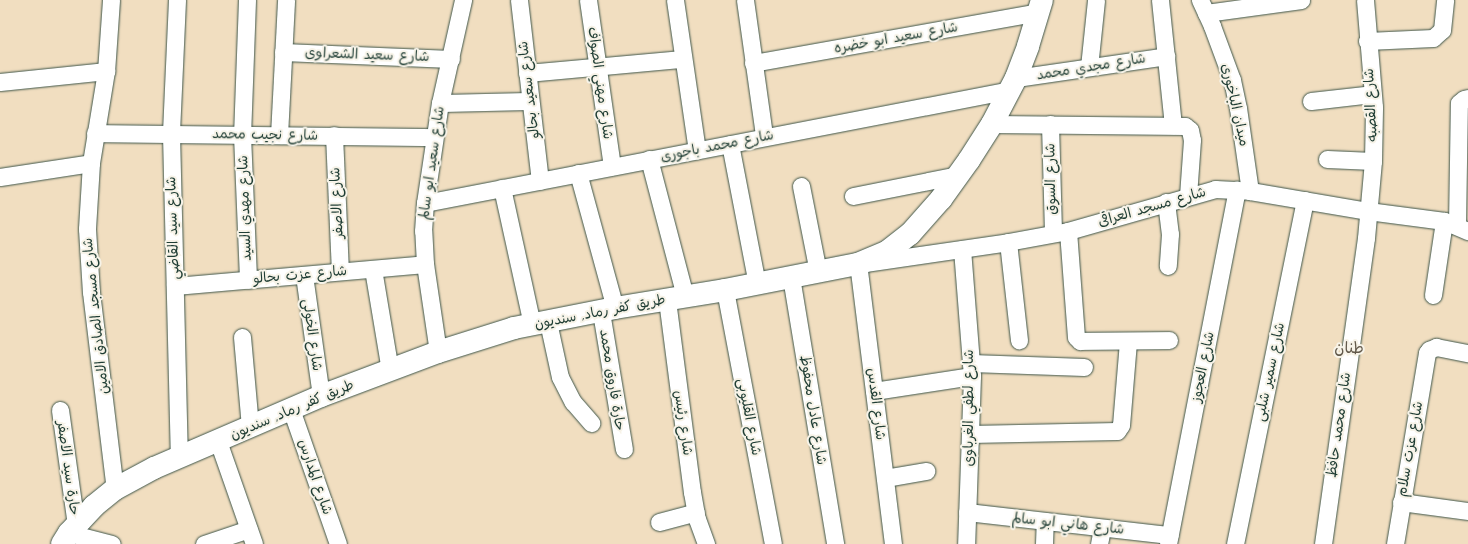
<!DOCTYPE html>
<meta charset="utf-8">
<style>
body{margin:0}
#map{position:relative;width:1468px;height:544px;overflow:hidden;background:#f1dec0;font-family:"Architects Daughter","Playpen Sans Arabic",sans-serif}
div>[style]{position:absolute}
.roads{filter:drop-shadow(0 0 1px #3e5549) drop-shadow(0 0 1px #3e5549)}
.street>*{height:17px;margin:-8.5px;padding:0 8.5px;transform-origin:8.5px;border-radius:8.5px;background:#fff}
.secondary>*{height:22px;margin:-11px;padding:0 11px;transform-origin:11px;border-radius:11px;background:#fff}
span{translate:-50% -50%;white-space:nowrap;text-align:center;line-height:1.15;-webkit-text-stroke:4px #f7f3e8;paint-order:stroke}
.street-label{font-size:14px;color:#1f3d34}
.quarter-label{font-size:16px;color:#62594b}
</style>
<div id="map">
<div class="roads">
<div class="street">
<div style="left:111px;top:0;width:71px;rotate:94deg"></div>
<div style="left:106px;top:71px;width:93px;rotate:99.3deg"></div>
<div style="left:91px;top:163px;width:66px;rotate:93.5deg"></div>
<div style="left:87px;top:229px;width:63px;rotate:86.4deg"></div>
<div style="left:91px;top:292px;width:198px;rotate:83.1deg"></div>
<div style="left:177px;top:0;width:134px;rotate:92.6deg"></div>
<div style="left:171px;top:134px;width:322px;rotate:88.6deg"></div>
<div style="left:247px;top:0;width:135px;rotate:92.1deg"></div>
<div style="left:242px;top:135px;width:145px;rotate:87.6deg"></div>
<div style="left:519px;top:0;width:182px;rotate:83.4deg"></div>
<div style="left:588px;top:0;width:168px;rotate:81.8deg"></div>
<div style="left:675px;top:0;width:152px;rotate:81.7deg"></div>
<div style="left:745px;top:0;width:137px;rotate:82deg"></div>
<div style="left:1160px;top:0;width:126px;rotate:84.1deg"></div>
<div style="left:1200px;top:0;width:29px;rotate:65deg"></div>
<div style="left:1212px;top:26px;width:58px;rotate:69.7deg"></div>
<div style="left:1232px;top:80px;width:29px;rotate:78deg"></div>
<div style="left:1238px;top:108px;width:84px;rotate:81.8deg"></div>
<div style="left:1206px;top:13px;width:96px;rotate:-7.8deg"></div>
<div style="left:1367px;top:41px;width:66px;rotate:-2.6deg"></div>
<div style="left:1433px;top:38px;width:12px;rotate:-42deg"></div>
<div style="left:1442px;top:30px;width:30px;rotate:-84deg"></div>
<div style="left:283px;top:52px;width:168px;rotate:2.4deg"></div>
<div style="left:753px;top:63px;width:290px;rotate:-10.1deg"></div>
<div style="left:1089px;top:67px;width:67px;rotate:-84deg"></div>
<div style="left:527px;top:73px;width:156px;rotate:-5.2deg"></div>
<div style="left:1016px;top:78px;width:152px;rotate:-8.3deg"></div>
<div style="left:0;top:82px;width:107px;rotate:-5.9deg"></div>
<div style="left:1311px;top:101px;width:61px;rotate:-6.5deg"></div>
<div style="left:440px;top:103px;width:90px;rotate:-1.3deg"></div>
<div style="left:992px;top:124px;width:193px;rotate:0.6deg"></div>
<div style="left:1185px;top:126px;width:6px;rotate:39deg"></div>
<div style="left:1190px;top:130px;width:10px;rotate:79deg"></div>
<div style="left:1192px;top:140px;width:56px;rotate:94.1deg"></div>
<div style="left:1050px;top:124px;width:109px;rotate:88.4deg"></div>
<div style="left:95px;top:133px;width:339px;rotate:0.7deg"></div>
<div style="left:279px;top:135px;width:135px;rotate:-87deg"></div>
<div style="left:334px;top:135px;width:136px;rotate:87.5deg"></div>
<div style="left:730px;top:144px;width:143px;rotate:79.1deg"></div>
<div style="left:649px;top:159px;width:142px;rotate:75.3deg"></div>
<div style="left:1327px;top:159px;width:46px;rotate:2.5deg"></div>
<div style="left:578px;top:173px;width:140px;rotate:74.7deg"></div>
<div style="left:0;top:177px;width:92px;rotate:-8.7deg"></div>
<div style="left:801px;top:186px;width:88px;rotate:78.8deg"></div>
<div style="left:502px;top:188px;width:140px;rotate:77.6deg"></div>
<div style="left:853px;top:196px;width:107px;rotate:-11.3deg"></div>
<div style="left:1166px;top:202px;width:32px;rotate:83deg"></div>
<div style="left:1170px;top:234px;width:32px;rotate:94deg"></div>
<div style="left:425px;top:203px;width:596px;rotate:-10.93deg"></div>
<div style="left:1457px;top:225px;width:122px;rotate:-89.1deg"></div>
<div style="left:1459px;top:103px;width:6px;rotate:-39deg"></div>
<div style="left:1464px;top:99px;width:4px;rotate:-14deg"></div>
<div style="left:1068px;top:231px;width:106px;rotate:85.7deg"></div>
<div style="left:1076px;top:337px;width:6px;rotate:45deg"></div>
<div style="left:1080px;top:341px;width:89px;rotate:-0.6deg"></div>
<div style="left:1008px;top:242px;width:99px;rotate:83.6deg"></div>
<div style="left:962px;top:249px;width:127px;rotate:85.5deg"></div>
<div style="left:972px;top:376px;width:168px;rotate:92deg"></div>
<div style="left:373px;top:269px;width:103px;rotate:80.5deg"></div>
<div style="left:304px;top:275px;width:122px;rotate:82deg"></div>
<div style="left:791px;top:277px;width:271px;rotate:80.6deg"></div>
<div style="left:175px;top:286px;width:251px;rotate:-5deg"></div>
<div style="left:725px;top:290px;width:258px;rotate:79.3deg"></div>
<div style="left:1433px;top:295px;width:75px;rotate:-81.5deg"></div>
<div style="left:667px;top:300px;width:194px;rotate:82.6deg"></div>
<div style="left:692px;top:492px;width:27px;rotate:80deg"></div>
<div style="left:697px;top:519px;width:27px;rotate:70deg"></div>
<div style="left:601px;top:312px;width:139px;rotate:80.5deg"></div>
<div style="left:548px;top:322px;width:56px;rotate:77.7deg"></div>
<div style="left:560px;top:377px;width:28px;rotate:63deg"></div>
<div style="left:573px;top:402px;width:28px;rotate:49deg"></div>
<div style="left:242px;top:337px;width:90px;rotate:84.9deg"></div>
<div style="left:438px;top:352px;width:89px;rotate:-98.4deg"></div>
<div style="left:425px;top:264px;width:33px;rotate:-93deg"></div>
<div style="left:423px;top:231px;width:28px;rotate:-86deg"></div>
<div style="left:425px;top:203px;width:101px;rotate:-81.5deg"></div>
<div style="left:440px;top:103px;width:106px;rotate:-77.4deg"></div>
<div style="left:971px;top:363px;width:113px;rotate:2deg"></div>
<div style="left:874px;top:391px;width:99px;rotate:-8.7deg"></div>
<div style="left:291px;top:409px;width:143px;rotate:70.8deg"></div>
<div style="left:60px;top:410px;width:117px;rotate:82.1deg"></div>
<div style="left:970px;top:434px;width:147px;rotate:-1.2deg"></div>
<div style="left:1117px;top:431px;width:7px;rotate:-56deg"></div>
<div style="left:1121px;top:425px;width:84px;rotate:-85.2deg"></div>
<div style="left:218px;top:441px;width:109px;rotate:70.7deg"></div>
<div style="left:885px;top:478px;width:42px;rotate:-9.7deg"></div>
<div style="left:1401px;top:502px;width:68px;rotate:7.7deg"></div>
<div style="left:967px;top:512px;width:204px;rotate:6.5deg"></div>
<div style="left:659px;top:522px;width:38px;rotate:-15deg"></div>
<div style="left:69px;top:533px;width:44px;rotate:14.3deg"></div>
<div style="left:204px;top:544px;width:47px;rotate:-18.4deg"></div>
<div style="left:893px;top:544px;width:282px;rotate:-97.1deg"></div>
<div style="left:858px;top:264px;width:152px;rotate:-8.3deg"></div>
<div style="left:1008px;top:242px;width:61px;rotate:-10.4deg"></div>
<div style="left:1068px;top:231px;width:153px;rotate:-15.9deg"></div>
<div style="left:1215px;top:189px;width:35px;rotate:3deg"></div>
<div style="left:1250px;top:191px;width:120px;rotate:9.6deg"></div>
<div style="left:1368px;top:211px;width:77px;rotate:7.5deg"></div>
<div style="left:1444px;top:221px;width:26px;rotate:23deg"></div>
<div style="left:1044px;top:544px;width:23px;rotate:-88deg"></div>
<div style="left:1099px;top:544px;width:16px;rotate:-79deg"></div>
<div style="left:1168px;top:544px;width:361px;rotate:-79deg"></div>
<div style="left:1235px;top:544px;width:351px;rotate:-78.5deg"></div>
<div style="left:1323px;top:544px;width:309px;rotate:-82deg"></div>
<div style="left:1366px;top:238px;width:77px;rotate:-84.8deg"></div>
<div style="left:1373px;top:161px;width:54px;rotate:-88.9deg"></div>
<div style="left:1374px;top:107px;width:107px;rotate:-94.8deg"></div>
<div style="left:1395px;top:544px;width:194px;rotate:-80.5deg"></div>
<div style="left:1427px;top:353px;width:4px;rotate:-56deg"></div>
<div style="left:1429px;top:350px;width:8px;rotate:-23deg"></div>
<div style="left:1436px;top:347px;width:33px;rotate:11deg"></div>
</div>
<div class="secondary">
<div style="left:62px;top:544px;width:13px;rotate:-58deg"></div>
<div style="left:69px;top:533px;width:37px;rotate:-47deg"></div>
<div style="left:94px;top:506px;width:27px;rotate:-39deg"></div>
<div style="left:115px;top:489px;width:44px;rotate:-28.3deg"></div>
<div style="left:154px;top:468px;width:182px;rotate:-23.3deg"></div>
<div style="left:321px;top:396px;width:125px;rotate:-20.6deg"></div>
<div style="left:438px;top:352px;width:80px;rotate:-17.5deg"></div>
<div style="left:514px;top:328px;width:103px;rotate:-11.2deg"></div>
<div style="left:615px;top:308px;width:111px;rotate:-9.3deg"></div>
<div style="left:725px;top:290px;width:136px;rotate:-11.1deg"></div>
<div style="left:858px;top:264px;width:33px;rotate:-23deg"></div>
<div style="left:888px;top:251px;width:28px;rotate:-38deg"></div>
<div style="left:910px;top:234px;width:47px;rotate:-48.5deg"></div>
<div style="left:941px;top:199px;width:48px;rotate:-54.3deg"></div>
<div style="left:969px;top:160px;width:43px;rotate:-57.4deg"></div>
<div style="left:992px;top:124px;width:52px;rotate:-62.4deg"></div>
<div style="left:1016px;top:78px;width:34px;rotate:-69deg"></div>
<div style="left:1028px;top:46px;width:48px;rotate:-73.1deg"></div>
</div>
</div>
<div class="street-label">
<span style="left:896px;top:38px;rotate:-10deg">شارع سعيد ابو خضره</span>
<span style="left:367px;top:55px;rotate:2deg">شارع سعيد الشعراوى</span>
<span style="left:1091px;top:67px;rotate:-9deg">شارع مجدي محمد</span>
<span style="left:600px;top:83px;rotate:82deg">شارع مهني الصواف</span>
<span style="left:529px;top:90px;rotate:-97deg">شارع سعيد بحالو</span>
<span style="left:1235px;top:105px;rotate:77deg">ميدان الباخورى</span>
<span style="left:1371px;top:105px;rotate:-93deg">شارع القصبه</span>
<span style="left:265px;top:135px;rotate:1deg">شارع نجيب محمد</span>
<span style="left:717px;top:146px;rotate:-11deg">شارع محمد باجورى</span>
<span style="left:432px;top:163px;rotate:-82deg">شارع سعيد ابو سالم</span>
<span style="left:1051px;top:179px;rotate:-91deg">شارع السوق</span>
<span style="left:337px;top:203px;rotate:-93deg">شارع الاصفر</span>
<span style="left:1152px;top:207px;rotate:-16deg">شارع مسجد العراقى</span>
<span style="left:245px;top:208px;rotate:-92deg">شارع مهدي السيد</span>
<span style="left:173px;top:228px;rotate:-92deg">شارع سيد القاضي</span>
<span style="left:300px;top:275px;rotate:-5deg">شارع عزت بحالو</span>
<span style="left:600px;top:312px;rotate:-11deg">طريق كفر رماد, سنديون</span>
<span style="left:96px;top:316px;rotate:-96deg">شارع مسجد الصادق الامين</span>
<span style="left:312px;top:335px;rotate:82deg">شارع الخولى</span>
<span style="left:1203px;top:367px;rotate:-79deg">شارع العجوز</span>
<span style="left:1270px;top:372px;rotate:-78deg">شارع سمير شلبى</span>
<span style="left:612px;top:380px;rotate:81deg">حارة فاروق محمد</span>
<span style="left:876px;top:404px;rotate:83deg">شارع القدس</span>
<span style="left:969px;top:408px;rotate:-90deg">شارع لطفي الغرباوى</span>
<span style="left:292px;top:410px;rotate:-23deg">طريق كفر رماد, سنديون</span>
<span style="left:813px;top:410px;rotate:81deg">شارع عادل محفوظ</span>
<span style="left:749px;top:417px;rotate:79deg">شارع القليوبى</span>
<span style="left:683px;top:423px;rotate:82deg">شارع رئيس</span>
<span style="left:1339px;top:425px;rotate:-82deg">شارع محمد حافظ</span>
<span style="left:1410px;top:449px;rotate:-80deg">شارع عزت سلام</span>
<span style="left:68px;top:468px;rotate:82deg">حارة سيد الاصفر</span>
<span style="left:315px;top:477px;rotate:71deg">شارع المدارس</span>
<span style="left:1068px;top:524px;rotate:6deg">شارع هاني ابو سالم</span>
</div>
<div class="quarter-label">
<span style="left:1349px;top:348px">طنان</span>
</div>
</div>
